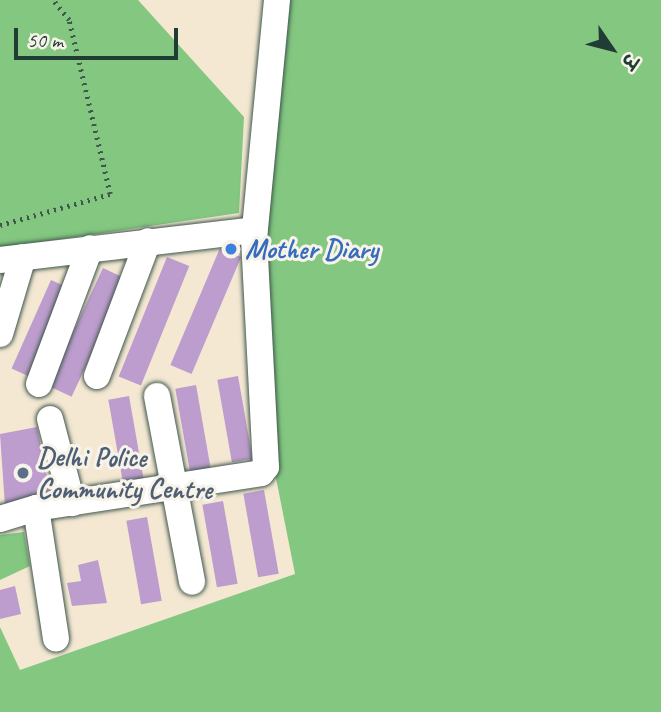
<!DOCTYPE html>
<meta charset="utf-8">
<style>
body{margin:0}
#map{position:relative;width:661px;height:712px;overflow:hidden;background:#f4e8d3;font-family:Caveat,"Playpen Sans Deva",sans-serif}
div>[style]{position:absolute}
.green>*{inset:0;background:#83c781}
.building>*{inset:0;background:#bd9dcd;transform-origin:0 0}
.path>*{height:4.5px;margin-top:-2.25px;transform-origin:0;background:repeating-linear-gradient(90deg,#3f574c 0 2px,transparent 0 7px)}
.roads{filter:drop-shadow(0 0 2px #3f574c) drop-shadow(0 0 2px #3f574c)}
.minor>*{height:26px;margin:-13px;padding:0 13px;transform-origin:13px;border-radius:13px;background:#fff}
.dots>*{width:19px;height:19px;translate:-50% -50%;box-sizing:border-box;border:4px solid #f7f3e8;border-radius:50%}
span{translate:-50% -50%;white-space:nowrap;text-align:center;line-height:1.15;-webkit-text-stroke:6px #f7f3e8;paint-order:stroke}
.shop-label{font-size:28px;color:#366cbe;font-weight:700}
.left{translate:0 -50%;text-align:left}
.service-label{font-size:28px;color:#4e5e75;font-weight:700}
.north{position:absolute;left:577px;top:14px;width:70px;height:70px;-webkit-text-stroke:5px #f7f3e8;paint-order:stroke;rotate:125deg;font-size:19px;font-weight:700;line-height:28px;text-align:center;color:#1f3d34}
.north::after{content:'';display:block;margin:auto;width:24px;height:32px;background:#1f3d34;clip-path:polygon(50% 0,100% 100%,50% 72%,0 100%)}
.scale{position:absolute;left:14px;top:28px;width:164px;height:32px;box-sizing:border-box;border:4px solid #1f3d34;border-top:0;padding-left:9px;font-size:21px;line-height:24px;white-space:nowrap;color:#1f3d34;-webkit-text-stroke:5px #f7f3e8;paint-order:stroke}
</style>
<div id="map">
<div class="green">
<div style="clip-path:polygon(0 0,138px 0,244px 117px,239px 213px,0 248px)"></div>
<div style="clip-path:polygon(286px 0,661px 0,661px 712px,0 712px,0 627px,20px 670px,295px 574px,273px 463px,268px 229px)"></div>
<div style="clip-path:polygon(24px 532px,30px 566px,0 580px,0 535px)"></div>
</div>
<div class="building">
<div style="left:220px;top:248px;width:23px;height:127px;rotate:23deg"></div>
<div style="left:167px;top:257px;width:24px;height:129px;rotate:22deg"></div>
<div style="left:103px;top:268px;width:26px;height:130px;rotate:25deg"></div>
<div style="left:51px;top:280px;width:24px;height:97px;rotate:24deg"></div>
<div style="left:238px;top:376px;width:84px;height:21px;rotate:80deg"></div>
<div style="left:196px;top:385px;width:85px;height:21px;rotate:80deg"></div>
<div style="left:129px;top:396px;width:84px;height:21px;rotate:80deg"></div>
<div style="clip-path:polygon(37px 427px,51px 496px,5px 506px,0 434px)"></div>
<div style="left:264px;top:490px;width:85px;height:21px;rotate:80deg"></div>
<div style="left:223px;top:501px;width:84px;height:21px;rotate:80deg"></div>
<div style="left:147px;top:517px;width:85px;height:21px;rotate:80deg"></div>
<div style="clip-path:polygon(98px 560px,107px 603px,72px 606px,67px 583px,81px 581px,78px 565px)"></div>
<div style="clip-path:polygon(15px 586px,21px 614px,0 619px,0 590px)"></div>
</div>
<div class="path">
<div style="left:0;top:225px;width:114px;rotate:-15.7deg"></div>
<div style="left:110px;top:194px;width:179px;rotate:-103.3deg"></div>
<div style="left:69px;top:20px;width:26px;rotate:-129deg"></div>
</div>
<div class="roads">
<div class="minor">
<div style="left:0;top:260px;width:256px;rotate:-6.7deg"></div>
<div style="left:0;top:334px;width:80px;rotate:-73.4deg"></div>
<div style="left:97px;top:376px;width:144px;rotate:-69.3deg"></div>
<div style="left:39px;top:384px;width:145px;rotate:-69.4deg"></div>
<div style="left:157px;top:396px;width:189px;rotate:79.3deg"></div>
<div style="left:50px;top:419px;width:87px;rotate:75.3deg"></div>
<div style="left:36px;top:508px;width:132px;rotate:81.3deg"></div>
<div style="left:0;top:519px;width:38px;rotate:-17deg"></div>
<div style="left:36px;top:508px;width:228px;rotate:-8.8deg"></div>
<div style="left:261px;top:473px;width:8px;rotate:-50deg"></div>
<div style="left:266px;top:467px;width:228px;rotate:-93deg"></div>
<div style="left:254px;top:239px;width:240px;rotate:-84.5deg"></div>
</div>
</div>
<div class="dots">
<div style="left:231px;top:249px;background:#3f7fe0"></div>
<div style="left:23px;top:473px;background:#5c6f8a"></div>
</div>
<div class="shop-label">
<span class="left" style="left:245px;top:249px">Mother Diary</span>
</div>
<div class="service-label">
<span class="left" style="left:37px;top:473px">Delhi Police<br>Community Centre</span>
</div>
<div class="north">उ</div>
<div class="scale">50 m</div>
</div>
